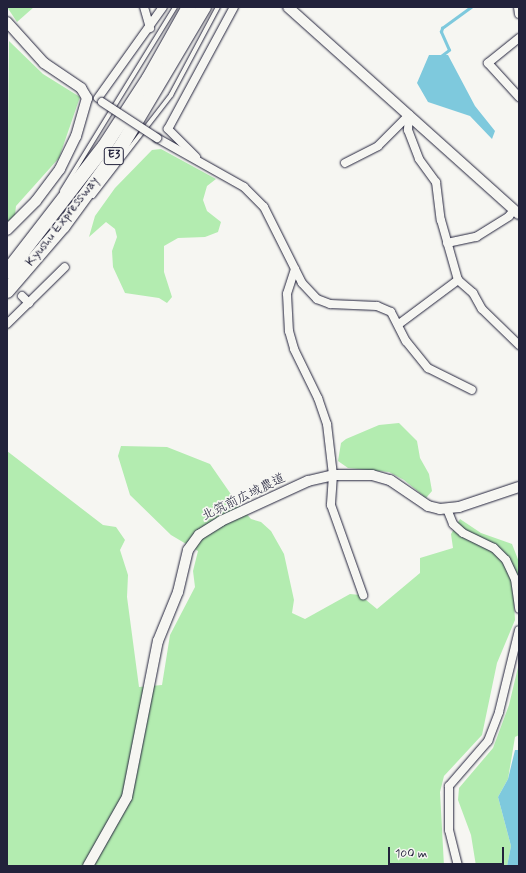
<!DOCTYPE html>
<meta charset="utf-8">
<style>
body{margin:0}
#map{position:relative;width:526px;height:873px;overflow:hidden;background:#f6f6f2;font-family:Mynerve,"Klee One",sans-serif}
div>[style]{position:absolute}
.green>*{inset:0;background:#b3ecb0}
.water>*{inset:0;background:#7ec9dd}
.stream>*{height:2.5px;margin:-1.25px;padding:0 1.25px;transform-origin:1.25px;border-radius:1.25px;background:#7ec9dd}
.roads{filter:drop-shadow(0 0 1px #22223b) drop-shadow(0 0 1px #22223b)}
.service>*{height:4px;margin:-2px;padding:0 2px;transform-origin:2px;border-radius:2px;background:#f6f6f2}
.minor>*{height:8px;margin:-4px;padding:0 4px;transform-origin:4px;border-radius:4px;background:#f6f6f2}
.tertiary>*{height:10px;margin:-5px;padding:0 5px;transform-origin:5px;border-radius:5px;background:#f6f6f2}
.motorway>*{height:14px;margin:-7px;padding:0 7px;transform-origin:7px;border-radius:7px;background:#f6f6f2}
.bridges{filter:drop-shadow(0 0 1px #22223b) drop-shadow(0 0 1px #22223b)}
.minor-bridge>*{height:8px;margin:-4px;padding:0 4px;transform-origin:4px;border-radius:4px;background:#f6f6f2}
span{translate:-50% -50%;white-space:nowrap;text-align:center;line-height:1.15;-webkit-text-stroke:3.5px #f6f6f2;paint-order:stroke}
.shield-label span{padding:1px 3px;background:#f6f6f2;border:1px solid;border-radius:3px;-webkit-text-stroke-width:0}
.shield-label{font-size:12px;color:#22223b;font-weight:700}
.street-label{font-size:13px;color:#22223b}
.frame{position:absolute;inset:0;border:8px solid #22223b;pointer-events:none}
.scale{position:absolute;left:388px;top:847px;width:116px;height:18px;box-sizing:border-box;border:2px solid #22223b;border-top:0;padding-left:5px;font-size:12px;line-height:14px;white-space:nowrap;color:#22223b;-webkit-text-stroke:3px #f6f6f2;paint-order:stroke}
</style>
<div id="map">
<div class="green">
<div style="clip-path:polygon(7px 7px,34px 7px,17px 22px)"></div>
<div style="clip-path:polygon(9px 41px,43px 74px,80px 97px,59px 158px,16px 206px,15px 215px,7px 223px)"></div>
<div style="clip-path:polygon(161px 149px,216px 179px,207px 186px,203px 200px,207px 211px,221px 222px,218px 232px,205px 237px,178px 238px,164px 246px,164px 272px,172px 297px,167px 303px,159px 298px,125px 293px,113px 267px,112px 251px,117px 237px,115px 229px,106px 222px,89px 237px,95px 216px,115px 188px,152px 150px)"></div>
<div style="clip-path:polygon(399px 423px,417px 441px,420px 458px,429px 474px,432px 491px,426px 498px,404px 480px,389px 472px,348px 468px,338px 461px,341px 443px,346px 439px,379px 425px)"></div>
<div style="clip-path:polygon(121px 446px,167px 447px,210px 464px,237px 503px,251px 519px,261px 522px,271px 531px,284px 554px,294px 600px,292px 613px,305px 619px,350px 594px,360px 595px,377px 609px,420px 573px,420px 558px,453px 548px,451px 534px,460px 519px,481px 533px,512px 544px,519px 562px,519px 592px,514px 602px,515px 620px,497px 663px,482px 735px,444px 776px,440px 792px,444px 866px,7px 866px,7px 451px,103px 525px,116px 527px,125px 540px,120px 550px,128px 575px,127px 597px,139px 687px,162px 685px,170px 635px,195px 587px,193px 571px,198px 551px,171px 535px,130px 495px,118px 456px)"></div>
<div style="clip-path:polygon(519px 663px,519px 735px,515px 737px,508px 779px,498px 797px,511px 846px,507px 866px,476px 866px,471px 835px,458px 800px,459px 788px,493px 748px,509px 705px)"></div>
</div>
<div class="water">
<div style="clip-path:polygon(429px 55px,448px 55px,475px 106px,495px 131px,492px 139px,470px 116px,428px 102px,417px 83px)"></div>
<div style="clip-path:polygon(515px 750px,519px 750px,519px 866px,507px 866px,511px 846px,498px 797px,508px 779px)"></div>
</div>
<div class="stream">
<div style="left:441px;top:56px;width:10px;rotate:-37deg"></div>
<div style="left:449px;top:50px;width:20px;rotate:-114deg"></div>
<div style="left:441px;top:32px;width:4px;rotate:-76deg"></div>
<div style="left:442px;top:28px;width:36px;rotate:-36deg"></div>
</div>
<div class="roads">
<div class="service">
<div style="left:62px;top:191px;width:216px;rotate:-58.4deg"></div>
<div style="left:93px;top:196px;width:128px;rotate:-52.3deg"></div>
<div style="left:171px;top:95px;width:100px;rotate:-61.9deg"></div>
</div>
<div class="minor">
<div style="left:144px;top:7px;width:22px;rotate:74deg"></div>
<div style="left:518px;top:7px;width:7px;rotate:82deg"></div>
<div style="left:519px;top:38px;width:40px;rotate:141deg"></div>
<div style="left:488px;top:63px;width:46px;rotate:47.6deg"></div>
<div style="left:98px;top:98px;width:112px;rotate:-54.5deg"></div>
<div style="left:409px;top:115px;width:15px;rotate:94deg"></div>
<div style="left:408px;top:130px;width:31px;rotate:69deg"></div>
<div style="left:419px;top:159px;width:29px;rotate:54deg"></div>
<div style="left:436px;top:182px;width:38px;rotate:83deg"></div>
<div style="left:441px;top:220px;width:62px;rotate:74.2deg"></div>
<div style="left:157px;top:138px;width:100px;rotate:29.4deg"></div>
<div style="left:244px;top:187px;width:28px;rotate:45deg"></div>
<div style="left:264px;top:207px;width:85px;rotate:63.4deg"></div>
<div style="left:302px;top:283px;width:22px;rotate:47deg"></div>
<div style="left:317px;top:299px;width:14px;rotate:21deg"></div>
<div style="left:330px;top:304px;width:47px;rotate:2.4deg"></div>
<div style="left:377px;top:306px;width:15px;rotate:23deg"></div>
<div style="left:391px;top:312px;width:33px;rotate:63deg"></div>
<div style="left:406px;top:341px;width:35px;rotate:51deg"></div>
<div style="left:428px;top:368px;width:49px;rotate:26.6deg"></div>
<div style="left:196px;top:157px;width:40px;rotate:-135deg"></div>
<div style="left:168px;top:129px;width:139px;rotate:-61.6deg"></div>
<div style="left:345px;top:163px;width:37px;rotate:-27deg"></div>
<div style="left:378px;top:146px;width:44px;rotate:-45deg"></div>
<div style="left:447px;top:243px;width:30px;rotate:-12deg"></div>
<div style="left:476px;top:237px;width:39px;rotate:-32deg"></div>
<div style="left:509px;top:216px;width:8px;rotate:-50deg"></div>
<div style="left:295px;top:269px;width:26px;rotate:108deg"></div>
<div style="left:287px;top:294px;width:37px;rotate:87deg"></div>
<div style="left:289px;top:331px;width:19px;rotate:74deg"></div>
<div style="left:294px;top:349px;width:55px;rotate:63.9deg"></div>
<div style="left:318px;top:398px;width:28px;rotate:71deg"></div>
<div style="left:327px;top:424px;width:51px;rotate:83.3deg"></div>
<div style="left:333px;top:475px;width:30px;rotate:94deg"></div>
<div style="left:331px;top:505px;width:96px;rotate:70.4deg"></div>
<div style="left:22px;top:296px;width:10px;rotate:45deg"></div>
<div style="left:7px;top:324px;width:81px;rotate:-44.5deg"></div>
<div style="left:399px;top:324px;width:74px;rotate:-36.7deg"></div>
<div style="left:458px;top:280px;width:20px;rotate:41deg"></div>
<div style="left:473px;top:293px;width:18px;rotate:61deg"></div>
<div style="left:482px;top:309px;width:52px;rotate:44.2deg"></div>
<div style="left:447px;top:509px;width:16px;rotate:68deg"></div>
<div style="left:453px;top:524px;width:13px;rotate:42deg"></div>
<div style="left:463px;top:533px;width:34px;rotate:26deg"></div>
<div style="left:494px;top:548px;width:17px;rotate:45deg"></div>
<div style="left:506px;top:560px;width:21px;rotate:65deg"></div>
<div style="left:515px;top:579px;width:30px;rotate:82deg"></div>
<div style="left:458px;top:866px;width:37px;rotate:-104deg"></div>
<div style="left:449px;top:830px;width:44px;rotate:-90deg"></div>
<div style="left:449px;top:786px;width:60px;rotate:-49.1deg"></div>
<div style="left:488px;top:741px;width:31px;rotate:-69deg"></div>
<div style="left:499px;top:712px;width:84px;rotate:-76.3deg"></div>
</div>
<div class="tertiary">
<div style="left:288px;top:7px;width:310px;rotate:41.9deg"></div>
<div style="left:7px;top:22px;width:55px;rotate:47.9deg"></div>
<div style="left:44px;top:63px;width:45px;rotate:34deg"></div>
<div style="left:81px;top:88px;width:12px;rotate:59deg"></div>
<div style="left:87px;top:98px;width:40px;rotate:106deg"></div>
<div style="left:76px;top:136px;width:37px;rotate:116deg"></div>
<div style="left:60px;top:169px;width:40px;rotate:127deg"></div>
<div style="left:36px;top:201px;width:41px;rotate:135deg"></div>
<div style="left:88px;top:866px;width:79px;rotate:-60.5deg"></div>
<div style="left:127px;top:797px;width:159px;rotate:-78.8deg"></div>
<div style="left:158px;top:641px;width:53px;rotate:-67.8deg"></div>
<div style="left:178px;top:592px;width:43px;rotate:-76.6deg"></div>
<div style="left:188px;top:550px;width:19px;rotate:-54deg"></div>
<div style="left:199px;top:535px;width:26px;rotate:-32deg"></div>
<div style="left:221px;top:521px;width:96px;rotate:-24.7deg"></div>
<div style="left:308px;top:481px;width:26px;rotate:-13deg"></div>
<div style="left:333px;top:475px;width:39px"></div>
<div style="left:372px;top:475px;width:19px;rotate:16deg"></div>
<div style="left:390px;top:480px;width:46px;rotate:34.4deg"></div>
<div style="left:428px;top:506px;width:12px;rotate:14deg"></div>
<div style="left:440px;top:509px;width:19px;rotate:-6deg"></div>
<div style="left:459px;top:507px;width:63px;rotate:-18.4deg"></div>
</div>
<div class="motorway">
<div style="left:7px;top:272px;width:158px;rotate:-52.2deg"></div>
<div style="left:104px;top:147px;width:82px;rotate:-56.9deg"></div>
<div style="left:149px;top:78px;width:81px;rotate:-60.6deg"></div>
<div style="left:7px;top:291px;width:86px;rotate:-49.3deg"></div>
<div style="left:63px;top:226px;width:100px;rotate:-53.9deg"></div>
<div style="left:122px;top:145px;width:161px;rotate:-59.3deg"></div>
</div>
</div>
<div class="bridges">
<div class="minor-bridge">
<div style="left:102px;top:102px;width:66px;rotate:33.2deg"></div>
</div>
</div>
<div class="shield-label">
<span style="left:114px;top:156px">E3</span>
</div>
<div class="street-label">
<span style="left:63px;top:222px;rotate:-52deg">Kyushu Expressway</span>
<span style="left:244px;top:498px;rotate:-26deg">北筑前広域農道</span>
</div>
<div class="frame"></div>
<div class="scale">100 m</div>
</div>
